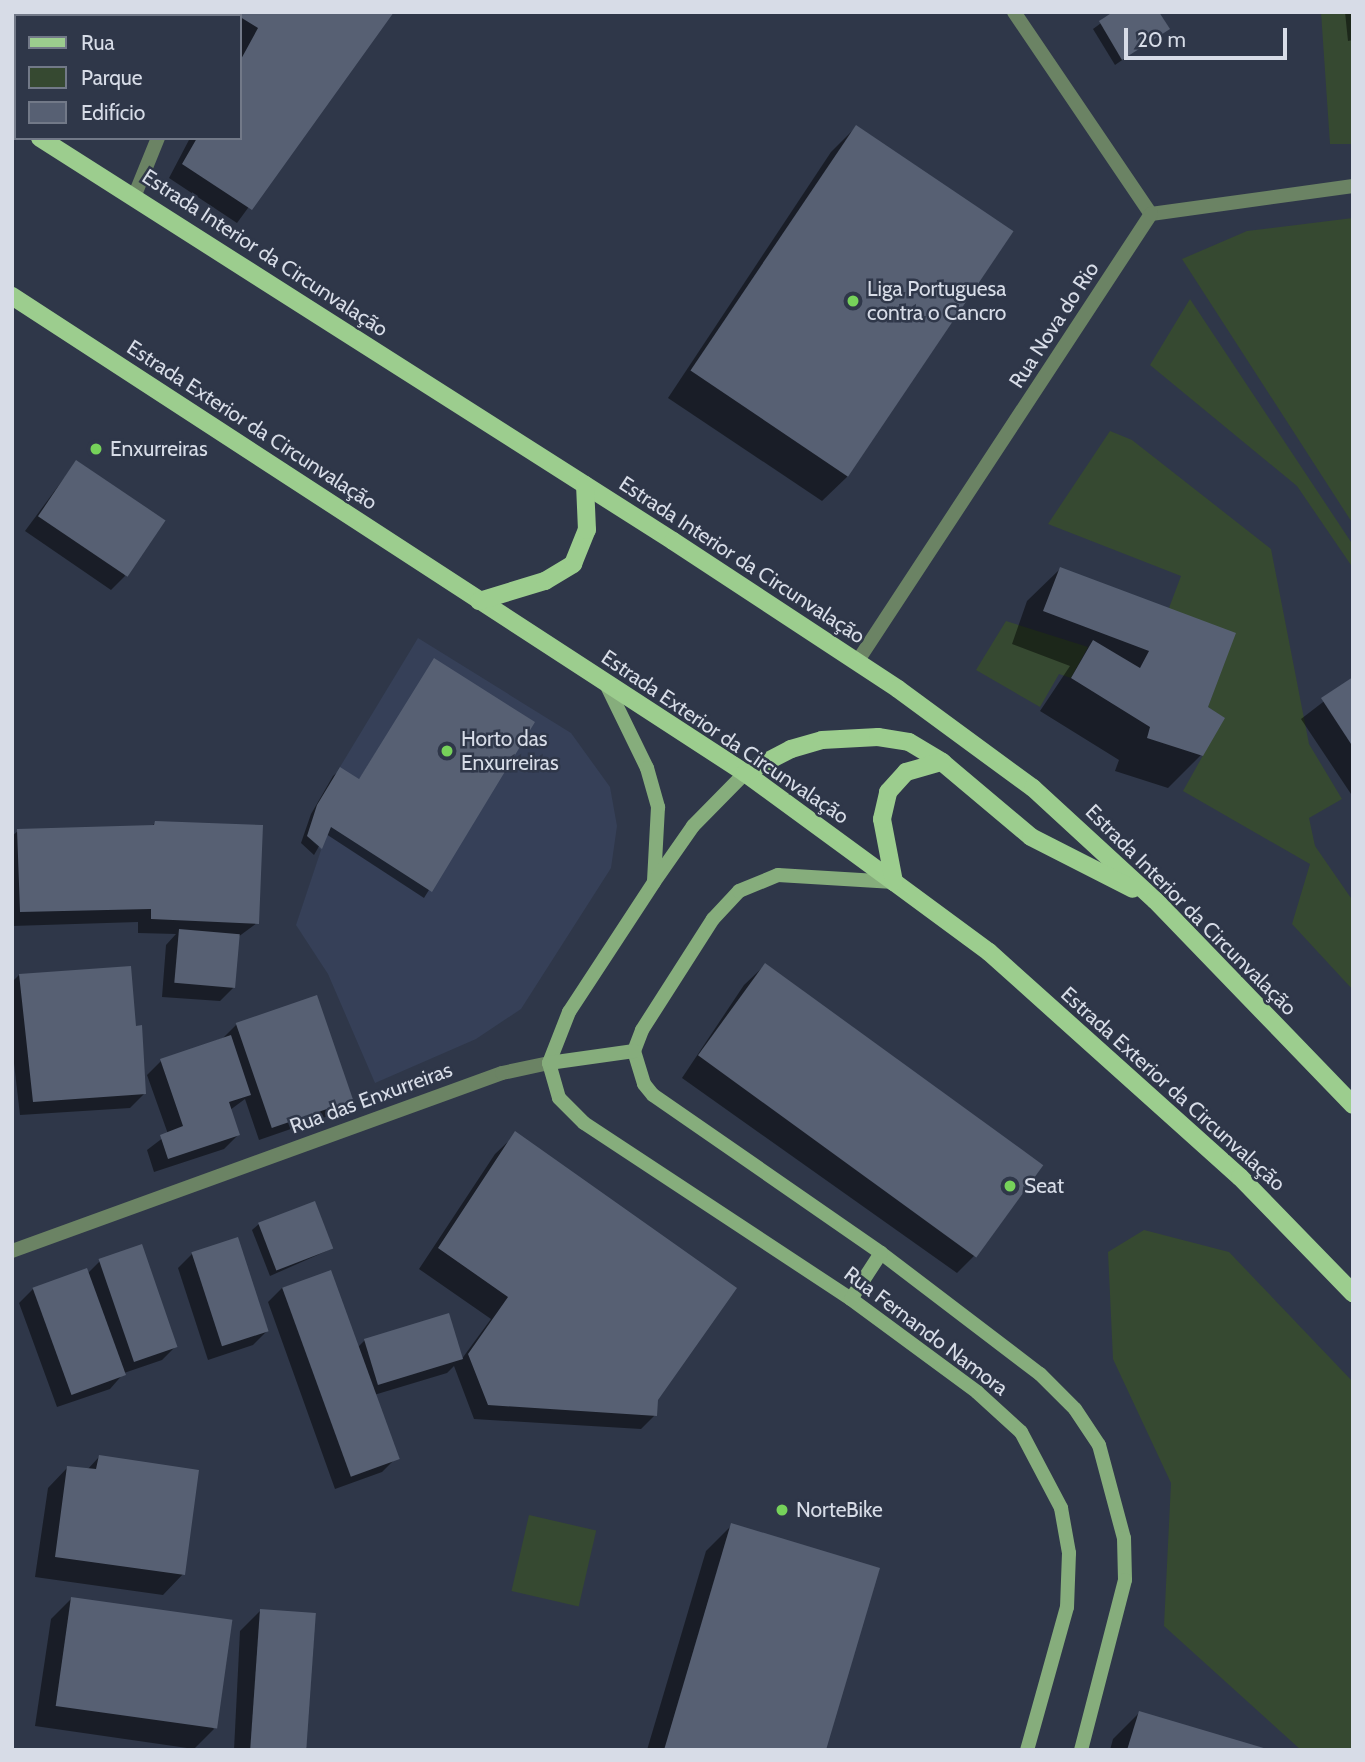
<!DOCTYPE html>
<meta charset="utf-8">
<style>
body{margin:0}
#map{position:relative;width:1365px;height:1762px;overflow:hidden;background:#2f3749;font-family:Cabin,sans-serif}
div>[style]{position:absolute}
.built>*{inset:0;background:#364058}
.green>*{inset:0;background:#364931;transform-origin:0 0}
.shadow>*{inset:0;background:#0007}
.building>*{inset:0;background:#576073;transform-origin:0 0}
.service>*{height:14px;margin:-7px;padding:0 7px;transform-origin:7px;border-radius:7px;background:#6b8364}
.minor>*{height:14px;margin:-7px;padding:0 7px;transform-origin:7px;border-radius:7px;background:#6b8364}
.secondary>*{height:14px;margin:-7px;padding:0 7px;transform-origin:7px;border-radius:7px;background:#86ad7c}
.primary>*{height:18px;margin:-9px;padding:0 9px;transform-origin:9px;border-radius:9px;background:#9ccd8e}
.dots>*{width:19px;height:19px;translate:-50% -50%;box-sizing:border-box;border:4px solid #2f3749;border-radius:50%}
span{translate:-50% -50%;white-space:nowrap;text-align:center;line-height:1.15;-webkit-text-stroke:5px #2f3749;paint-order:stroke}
.street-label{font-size:21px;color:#d7dce7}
.poi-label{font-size:21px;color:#d7dce7}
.left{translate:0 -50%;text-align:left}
.frame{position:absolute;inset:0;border:14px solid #d7dce7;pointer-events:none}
.legend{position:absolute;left:14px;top:14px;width:228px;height:126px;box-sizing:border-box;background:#2f3749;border:2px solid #727988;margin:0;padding:9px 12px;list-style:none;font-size:21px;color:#d7dce7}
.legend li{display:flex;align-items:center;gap:14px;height:35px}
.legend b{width:35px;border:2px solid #727988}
.scale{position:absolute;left:1124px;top:28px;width:163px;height:32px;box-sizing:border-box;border:4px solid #d7dce7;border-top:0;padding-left:9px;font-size:21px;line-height:24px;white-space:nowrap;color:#d7dce7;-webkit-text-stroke:5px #2f3749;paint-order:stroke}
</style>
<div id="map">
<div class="built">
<div style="clip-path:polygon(418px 638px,571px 733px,610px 787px,617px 826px,611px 868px,521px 1009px,476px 1039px,375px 1083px,328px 974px,296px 925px,321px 850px,307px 836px,317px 805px)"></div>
</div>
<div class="green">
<div style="clip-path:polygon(1321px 12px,1353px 12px,1353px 144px,1330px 144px)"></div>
<div style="clip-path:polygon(1353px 218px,1353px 524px,1182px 259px,1247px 231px)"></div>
<div style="clip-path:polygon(1190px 299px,1353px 545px,1353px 568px,1297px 486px,1150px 365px)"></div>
<div style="clip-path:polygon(1110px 431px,1132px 440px,1271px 549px,1309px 744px,1342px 799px,1309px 818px,1315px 846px,1353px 901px,1353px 990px,1292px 924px,1310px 864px,1183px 791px,1224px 718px,1208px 707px,1214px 690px,1169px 608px,1181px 576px,1048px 524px)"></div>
<div style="clip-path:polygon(1006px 621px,1088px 647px,1071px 678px,1059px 674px,1040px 707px,976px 670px)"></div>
<div style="clip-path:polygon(1144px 1230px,1229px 1252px,1353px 1382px,1353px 1750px,1301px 1750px,1164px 1626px,1171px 1483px,1113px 1359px,1108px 1252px)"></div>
<div style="left:529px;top:1515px;width:69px;height:78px;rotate:13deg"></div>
</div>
<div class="shadow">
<div style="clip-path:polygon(204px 12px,391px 12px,237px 223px,169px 178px,190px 138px,240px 138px,240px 16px,202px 16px)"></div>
<div style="clip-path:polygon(1116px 12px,1167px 29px,1115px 65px,1093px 29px)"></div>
<div style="clip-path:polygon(1345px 12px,1353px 12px,1353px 40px,1348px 41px)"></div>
<div style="clip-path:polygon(856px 127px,848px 476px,822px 501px,668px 398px,831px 152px)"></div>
<div style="clip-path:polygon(76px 462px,125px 576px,111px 590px,25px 531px)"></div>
<div style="clip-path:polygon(1060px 569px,1233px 634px,1206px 708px,1201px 755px,1168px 788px,1115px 771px,1119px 760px,1040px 711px,1070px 666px,1012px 644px,1027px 601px)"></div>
<div style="clip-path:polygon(434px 661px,533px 723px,424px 898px,326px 834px,314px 855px,301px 843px,311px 814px,333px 776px,340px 770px,358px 781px)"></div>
<div style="clip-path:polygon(1353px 679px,1353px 797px,1301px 719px)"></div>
<div style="clip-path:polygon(155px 823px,257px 923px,238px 937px,234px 987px,220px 1001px,162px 997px,166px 945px,176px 934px,138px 933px,138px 922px,12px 926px,12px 836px,18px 831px,151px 827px)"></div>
<div style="clip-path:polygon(765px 965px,1041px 1166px,977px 1253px,957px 1273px,682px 1078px,744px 985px)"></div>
<div style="clip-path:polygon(19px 975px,134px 1028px,144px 1094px,130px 1108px,20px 1115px,12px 1046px,12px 982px)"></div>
<div style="clip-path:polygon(237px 1024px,351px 1099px,337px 1113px,259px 1140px,245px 1099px,230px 1110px,238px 1135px,224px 1149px,154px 1172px,147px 1150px,168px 1134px,147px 1075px,161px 1061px,223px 1038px)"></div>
<div style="clip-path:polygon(516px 1134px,656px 1399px,655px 1415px,641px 1429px,474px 1419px,454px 1366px,447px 1373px,374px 1395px,396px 1458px,382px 1472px,335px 1489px,268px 1302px,282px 1288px,330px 1272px,357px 1348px,365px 1340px,448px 1316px,461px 1360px,491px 1319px,419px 1269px,495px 1154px)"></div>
<div style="clip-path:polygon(259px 1224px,331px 1249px,270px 1276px,252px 1230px)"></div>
<div style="clip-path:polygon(192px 1254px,267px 1331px,253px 1345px,208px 1360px,178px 1268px)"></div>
<div style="clip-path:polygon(100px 1261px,176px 1346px,162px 1360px,124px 1373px,110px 1389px,57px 1407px,19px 1303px,33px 1289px,87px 1274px)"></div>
<div style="clip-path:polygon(99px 1457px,183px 1574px,163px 1595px,35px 1577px,48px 1488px,68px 1467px,87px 1470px)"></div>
<div style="clip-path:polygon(732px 1525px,824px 1750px,647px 1750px,706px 1551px)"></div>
<div style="clip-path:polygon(71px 1599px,214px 1729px,194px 1749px,35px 1726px,51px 1619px)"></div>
<div style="clip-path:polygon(260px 1611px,307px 1750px,234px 1750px,240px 1631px)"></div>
<div style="clip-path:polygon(1139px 1713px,1263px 1750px,1110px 1750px,1113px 1739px)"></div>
</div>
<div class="building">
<div style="clip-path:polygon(232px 12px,394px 12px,252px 210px,182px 164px,197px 138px,240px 138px,240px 61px,258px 28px)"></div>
<div style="clip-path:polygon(1113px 12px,1159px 12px,1170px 29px,1122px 60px,1099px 21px)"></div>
<div style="left:856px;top:125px;width:190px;height:296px;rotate:34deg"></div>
<div style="left:76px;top:460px;width:108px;height:68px;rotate:34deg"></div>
<div style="clip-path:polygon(1060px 567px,1236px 633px,1208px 707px,1225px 718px,1203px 756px,1147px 738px,1150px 727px,1071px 678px,1093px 640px,1140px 668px,1149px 651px,1043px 611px)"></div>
<div style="clip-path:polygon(434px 658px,535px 722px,432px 892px,331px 827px,322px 849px,307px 836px,317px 805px,340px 767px,359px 779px)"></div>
<div style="clip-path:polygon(1353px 677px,1353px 747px,1321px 698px)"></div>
<div style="clip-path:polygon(155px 821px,263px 825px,259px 924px,151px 919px,151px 909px,20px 912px,17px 829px,154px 825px)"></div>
<div style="left:179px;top:929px;width:61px;height:54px;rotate:5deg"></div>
<div style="left:765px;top:963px;width:344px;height:114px;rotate:36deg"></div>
<div style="clip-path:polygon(131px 966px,136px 1026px,142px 1025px,146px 1094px,33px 1102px,19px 974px)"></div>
<div style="left:317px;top:995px;width:111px;height:86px;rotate:71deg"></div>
<div style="clip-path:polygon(231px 1035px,251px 1095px,229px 1102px,240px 1135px,168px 1159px,160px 1135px,183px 1126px,160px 1059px)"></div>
<div style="clip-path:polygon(515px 1131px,737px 1288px,658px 1400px,657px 1416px,488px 1405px,468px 1354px,508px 1297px,438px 1248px)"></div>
<div style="left:315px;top:1201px;width:51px;height:61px;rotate:69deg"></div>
<div style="left:238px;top:1237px;width:99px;height:49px;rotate:72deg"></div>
<div style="left:142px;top:1244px;width:109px;height:46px;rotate:71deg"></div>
<div style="left:87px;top:1268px;width:114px;height:58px;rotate:70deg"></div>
<div style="left:331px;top:1270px;width:201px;height:52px;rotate:70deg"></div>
<div style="left:449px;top:1313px;width:48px;height:89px;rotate:73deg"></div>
<div style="clip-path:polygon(99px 1455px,199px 1470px,185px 1575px,55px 1557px,67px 1466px,96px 1469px)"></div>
<div style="clip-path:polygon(731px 1523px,880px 1568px,826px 1750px,664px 1750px)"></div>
<div style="left:71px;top:1597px;width:163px;height:110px;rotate:8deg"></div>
<div style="left:260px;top:1609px;width:56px;height:141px;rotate:4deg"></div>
<div style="clip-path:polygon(1139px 1711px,1267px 1749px,1267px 1750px,1127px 1750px)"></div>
</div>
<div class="service">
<div style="left:16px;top:12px;width:6px;rotate:39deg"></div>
<div style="left:189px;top:16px;width:4px;rotate:-63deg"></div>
<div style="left:134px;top:197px;width:64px;rotate:-67.9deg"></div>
</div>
<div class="minor">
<div style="left:1014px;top:12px;width:244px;rotate:55.9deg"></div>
<div style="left:1151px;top:214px;width:204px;rotate:-7.9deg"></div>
<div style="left:857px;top:662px;width:536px;rotate:-56.73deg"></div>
<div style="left:12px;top:1251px;width:521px;rotate:-19.96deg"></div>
<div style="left:502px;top:1073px;width:48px;rotate:-12deg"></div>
</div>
<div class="secondary">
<div style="left:606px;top:684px;width:93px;rotate:64deg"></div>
<div style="left:647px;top:768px;width:41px;rotate:74.2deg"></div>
<div style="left:658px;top:807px;width:74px;rotate:93.1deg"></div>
<div style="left:634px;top:1051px;width:34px;rotate:73deg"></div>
<div style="left:644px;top:1084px;width:14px;rotate:51deg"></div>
<div style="left:653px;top:1095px;width:277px;rotate:34.7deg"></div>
<div style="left:881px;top:1253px;width:200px;rotate:37.3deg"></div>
<div style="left:1040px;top:1374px;width:49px;rotate:45deg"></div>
<div style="left:1075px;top:1409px;width:43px;rotate:56.3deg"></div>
<div style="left:1099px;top:1445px;width:96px;rotate:75deg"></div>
<div style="left:1124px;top:1538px;width:42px;rotate:88.6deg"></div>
<div style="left:1125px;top:1580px;width:176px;rotate:104.5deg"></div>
<div style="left:634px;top:1051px;width:22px;rotate:-69deg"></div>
<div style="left:642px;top:1030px;width:132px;rotate:-57.4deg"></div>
<div style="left:713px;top:919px;width:38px;rotate:-47deg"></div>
<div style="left:739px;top:891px;width:42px;rotate:-22.3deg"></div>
<div style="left:778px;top:875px;width:116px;rotate:3.5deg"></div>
<div style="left:549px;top:1063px;width:36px;rotate:74deg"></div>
<div style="left:559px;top:1098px;width:35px;rotate:45deg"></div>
<div style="left:584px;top:1123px;width:320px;rotate:33.4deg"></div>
<div style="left:851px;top:1299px;width:157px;rotate:36.4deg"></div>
<div style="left:977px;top:1392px;width:59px;rotate:42.3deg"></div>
<div style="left:1021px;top:1432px;width:86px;rotate:62.2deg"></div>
<div style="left:1061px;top:1508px;width:46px;rotate:79.9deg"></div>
<div style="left:1069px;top:1553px;width:54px;rotate:92.1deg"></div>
<div style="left:1067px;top:1607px;width:148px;rotate:105.6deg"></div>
<div style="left:549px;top:1063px;width:55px;rotate:-68.6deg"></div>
<div style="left:569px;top:1012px;width:155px;rotate:-56.8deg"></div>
<div style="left:654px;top:882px;width:68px;rotate:-55.1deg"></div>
<div style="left:693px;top:826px;width:74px;rotate:-45.5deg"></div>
<div style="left:549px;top:1063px;width:86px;rotate:-8deg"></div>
<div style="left:851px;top:1299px;width:55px;rotate:-56.9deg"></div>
</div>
<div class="primary">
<div style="left:12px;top:121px;width:4px;rotate:27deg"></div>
<div style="left:40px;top:138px;width:750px;rotate:32.48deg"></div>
<div style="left:673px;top:541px;width:269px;rotate:33.3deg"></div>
<div style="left:898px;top:689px;width:167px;rotate:36.3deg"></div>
<div style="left:1033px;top:788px;width:166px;rotate:42.6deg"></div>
<div style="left:1155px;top:900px;width:285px;rotate:46deg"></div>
<div style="left:12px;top:296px;width:875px;rotate:33.05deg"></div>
<div style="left:745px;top:773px;width:185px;rotate:36.2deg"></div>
<div style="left:894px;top:882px;width:118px;rotate:36.4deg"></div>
<div style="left:989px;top:952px;width:337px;rotate:41.9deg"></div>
<div style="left:1240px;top:1177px;width:162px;rotate:45.8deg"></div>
<div style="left:479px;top:601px;width:69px;rotate:-16.9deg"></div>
<div style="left:545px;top:581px;width:33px;rotate:-31deg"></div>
<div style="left:573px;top:564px;width:37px;rotate:-68deg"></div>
<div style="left:587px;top:530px;width:45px;rotate:-92.5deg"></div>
<div style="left:745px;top:773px;width:52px;rotate:-27.6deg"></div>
<div style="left:791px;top:749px;width:32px;rotate:-16deg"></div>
<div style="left:822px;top:740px;width:56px;rotate:-3.1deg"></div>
<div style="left:878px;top:737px;width:31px;rotate:9deg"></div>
<div style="left:909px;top:742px;width:39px;rotate:31deg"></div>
<div style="left:942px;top:762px;width:116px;rotate:40.1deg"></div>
<div style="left:1031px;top:837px;width:114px;rotate:27deg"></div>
<div style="left:894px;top:882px;width:64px;rotate:-100.8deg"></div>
<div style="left:882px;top:819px;width:28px;rotate:-77deg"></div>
<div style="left:888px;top:792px;width:27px;rotate:-48deg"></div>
<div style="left:906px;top:772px;width:37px;rotate:-16deg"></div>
</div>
<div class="dots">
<div style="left:853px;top:301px;background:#76d25a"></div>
<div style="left:96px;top:449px;background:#76d25a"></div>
<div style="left:447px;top:751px;background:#76d25a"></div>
<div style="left:1010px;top:1186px;background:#76d25a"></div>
<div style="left:782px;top:1510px;background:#76d25a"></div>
</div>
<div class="street-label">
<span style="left:265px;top:253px;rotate:33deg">Estrada Interior da Circunvalação</span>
<span style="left:1054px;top:325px;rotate:-57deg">Rua Nova do Rio</span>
<span style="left:252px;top:425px;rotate:33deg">Estrada Exterior da Circunvalação</span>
<span style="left:742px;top:560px;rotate:33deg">Estrada Interior da Circunvalação</span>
<span style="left:725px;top:737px;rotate:34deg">Estrada Exterior da Circunvalação</span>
<span style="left:1191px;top:910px;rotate:45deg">Estrada Interior da Circunvalação</span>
<span style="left:1173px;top:1089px;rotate:42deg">Estrada Exterior da Circunvalação</span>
<span style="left:371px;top:1098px;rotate:-20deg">Rua das Enxurreiras</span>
<span style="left:926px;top:1331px;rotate:37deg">Rua Fernando Namora</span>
</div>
<div class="poi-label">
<span class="left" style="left:867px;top:301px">Liga Portuguesa<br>contra o Cancro</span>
<span class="left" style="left:110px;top:449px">Enxurreiras</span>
<span class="left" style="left:461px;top:751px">Horto das<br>Enxurreiras</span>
<span class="left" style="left:1024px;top:1186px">Seat</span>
<span class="left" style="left:796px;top:1510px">NorteBike</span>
</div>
<div class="frame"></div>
<ul class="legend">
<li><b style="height:9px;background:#9ccd8e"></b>Rua</li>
<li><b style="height:19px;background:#364931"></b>Parque</li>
<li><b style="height:19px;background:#576073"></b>Edifício</li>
</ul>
<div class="scale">20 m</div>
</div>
